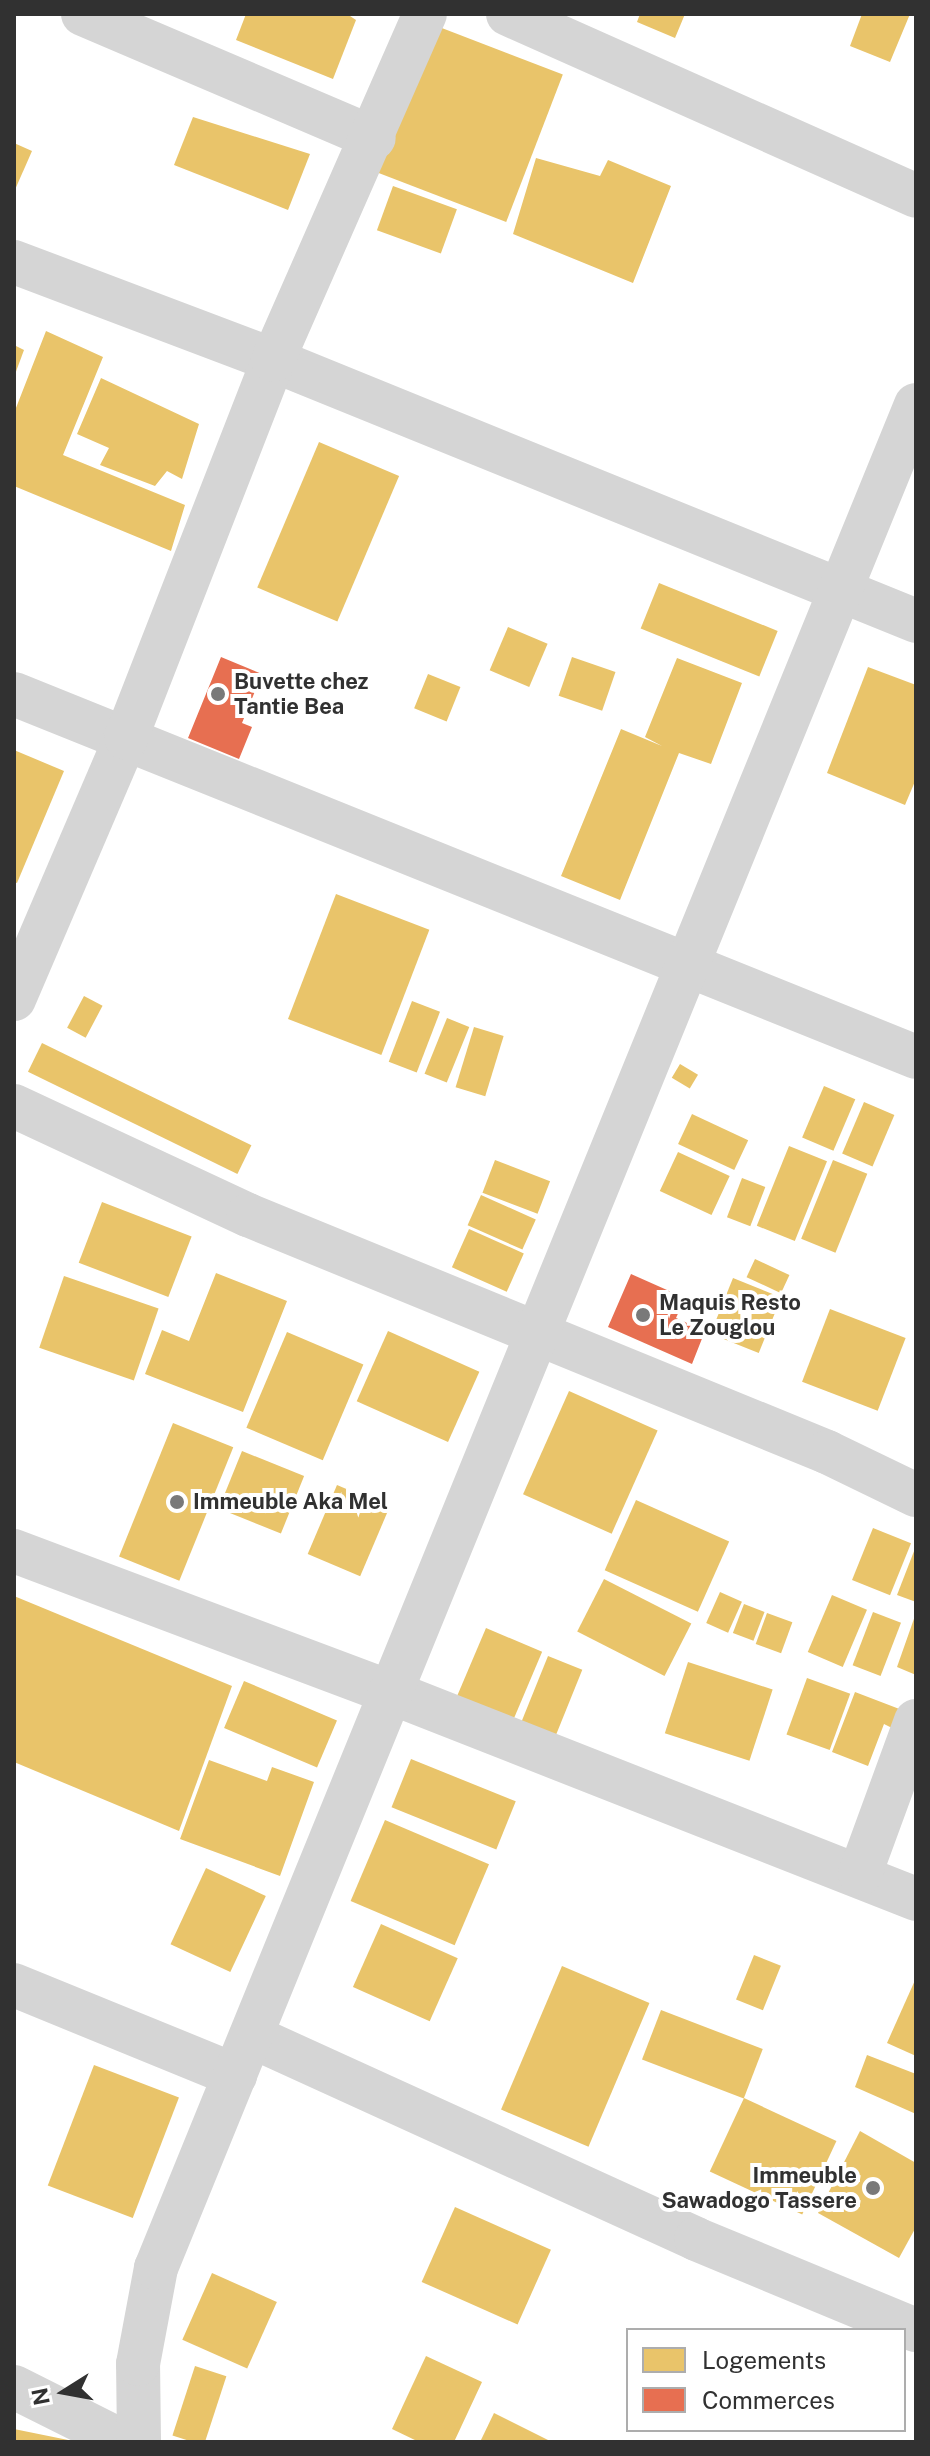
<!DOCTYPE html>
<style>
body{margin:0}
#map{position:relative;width:930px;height:2456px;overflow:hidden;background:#fff;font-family:"Public Sans",sans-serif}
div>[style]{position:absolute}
.homes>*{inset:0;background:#e9c46a;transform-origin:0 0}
.shops>*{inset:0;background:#e76f51}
.minor>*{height:44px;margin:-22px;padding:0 22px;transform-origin:22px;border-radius:22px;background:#d5d5d5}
.dots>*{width:22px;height:22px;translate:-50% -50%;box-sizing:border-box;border:4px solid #fff;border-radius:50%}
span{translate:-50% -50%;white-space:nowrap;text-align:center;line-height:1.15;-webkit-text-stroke:8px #fff;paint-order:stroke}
.poi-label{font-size:22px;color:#313131;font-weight:700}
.left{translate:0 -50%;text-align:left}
.right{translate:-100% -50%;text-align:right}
.frame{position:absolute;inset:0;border:16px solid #313131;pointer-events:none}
.legend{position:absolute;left:626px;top:2328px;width:280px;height:104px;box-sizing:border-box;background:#fff;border:2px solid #adadad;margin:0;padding:10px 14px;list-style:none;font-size:24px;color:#313131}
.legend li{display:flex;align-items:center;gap:16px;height:40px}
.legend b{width:40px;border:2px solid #adadad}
.north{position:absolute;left:24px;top:2352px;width:80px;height:80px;-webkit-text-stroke:6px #fff;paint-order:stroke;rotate:259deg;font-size:22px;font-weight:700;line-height:32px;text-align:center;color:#313131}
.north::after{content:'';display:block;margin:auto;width:28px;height:36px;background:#313131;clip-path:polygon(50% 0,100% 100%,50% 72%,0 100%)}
</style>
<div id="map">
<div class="homes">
<div style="clip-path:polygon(246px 14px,347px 14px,356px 20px,333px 79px,236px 40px)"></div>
<div style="clip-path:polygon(640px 14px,685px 14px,675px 38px,637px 22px)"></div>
<div style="clip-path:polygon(862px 14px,910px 14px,890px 62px,850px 46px)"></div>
<div style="left:434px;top:25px;width:138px;height:158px;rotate:21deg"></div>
<div style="clip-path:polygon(193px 117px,310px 154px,288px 210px,174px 165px)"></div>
<div style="clip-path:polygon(14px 143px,32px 151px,14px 192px)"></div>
<div style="clip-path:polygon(536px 158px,600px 176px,608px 160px,671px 186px,633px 283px,513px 234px)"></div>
<div style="left:393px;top:186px;width:68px;height:47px;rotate:20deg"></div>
<div style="clip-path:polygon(46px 331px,103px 357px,63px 455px,185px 505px,171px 551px,14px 486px,14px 413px)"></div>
<div style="clip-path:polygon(14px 345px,24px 350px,14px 377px)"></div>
<div style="clip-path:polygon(101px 378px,199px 424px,182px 479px,167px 471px,155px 486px,100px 465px,109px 448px,77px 434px)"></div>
<div style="left:319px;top:442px;width:87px;height:158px;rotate:23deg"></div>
<div style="left:659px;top:583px;width:128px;height:49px;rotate:22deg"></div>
<div style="left:508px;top:627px;width:43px;height:47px;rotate:23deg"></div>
<div style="left:572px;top:657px;width:46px;height:41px;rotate:19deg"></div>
<div style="clip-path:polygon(677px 658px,742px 683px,711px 764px,679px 753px,620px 900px,561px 876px,621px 729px,662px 746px,645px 737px)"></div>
<div style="clip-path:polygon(868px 667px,916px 685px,916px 779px,905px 805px,827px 773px)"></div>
<div style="left:428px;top:674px;width:35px;height:37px;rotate:22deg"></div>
<div style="clip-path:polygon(14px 750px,64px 771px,17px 883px,14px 882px)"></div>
<div style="left:336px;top:894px;width:100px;height:134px;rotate:21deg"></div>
<div style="left:84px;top:996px;width:21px;height:36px;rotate:28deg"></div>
<div style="left:412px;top:1001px;width:30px;height:65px;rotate:21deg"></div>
<div style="left:447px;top:1018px;width:24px;height:60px;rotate:22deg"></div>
<div style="left:474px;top:1027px;width:31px;height:63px;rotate:17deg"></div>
<div style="left:42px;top:1043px;width:233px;height:32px;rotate:26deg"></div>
<div style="left:680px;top:1064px;width:21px;height:16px;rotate:31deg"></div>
<div style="left:824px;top:1086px;width:34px;height:56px;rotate:23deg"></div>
<div style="left:864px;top:1102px;width:33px;height:56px;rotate:23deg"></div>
<div style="left:692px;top:1114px;width:62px;height:33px;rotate:25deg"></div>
<div style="left:789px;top:1146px;width:41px;height:86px;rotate:22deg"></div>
<div style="left:678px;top:1152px;width:57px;height:43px;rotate:25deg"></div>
<div style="left:495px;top:1160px;width:59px;height:35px;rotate:21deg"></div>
<div style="left:833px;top:1160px;width:37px;height:85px;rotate:22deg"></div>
<div style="left:742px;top:1178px;width:25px;height:42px;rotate:21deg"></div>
<div style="left:481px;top:1195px;width:60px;height:33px;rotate:24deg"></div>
<div style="left:102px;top:1202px;width:96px;height:65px;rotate:21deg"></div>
<div style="left:469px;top:1229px;width:60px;height:42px;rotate:24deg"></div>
<div style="left:755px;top:1259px;width:38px;height:20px;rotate:25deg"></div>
<div style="clip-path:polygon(216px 1273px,287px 1301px,243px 1412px,145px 1374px,162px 1330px,189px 1341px)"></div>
<div style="left:64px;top:1276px;width:100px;height:76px;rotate:19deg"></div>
<div style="left:733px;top:1278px;width:52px;height:60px;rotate:22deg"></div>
<div style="left:830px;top:1309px;width:81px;height:78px;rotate:21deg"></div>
<div style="left:388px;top:1331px;width:100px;height:77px;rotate:24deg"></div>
<div style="left:287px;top:1332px;width:83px;height:104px;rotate:23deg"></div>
<div style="left:569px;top:1391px;width:97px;height:113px;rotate:24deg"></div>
<div style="left:173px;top:1423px;width:65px;height:144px;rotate:22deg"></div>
<div style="left:242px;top:1451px;width:67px;height:62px;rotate:22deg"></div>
<div style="left:337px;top:1485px;width:57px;height:75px;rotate:23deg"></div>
<div style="left:636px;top:1500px;width:102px;height:77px;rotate:24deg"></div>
<div style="left:873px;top:1528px;width:41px;height:56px;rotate:22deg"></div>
<div style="clip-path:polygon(916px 1546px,916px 1602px,897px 1595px)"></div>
<div style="left:604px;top:1579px;width:98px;height:59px;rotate:27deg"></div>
<div style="left:720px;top:1592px;width:24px;height:34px;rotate:24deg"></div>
<div style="left:832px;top:1595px;width:38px;height:62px;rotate:23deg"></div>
<div style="clip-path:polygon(14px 1596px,232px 1686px,179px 1831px,14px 1762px)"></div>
<div style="left:744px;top:1604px;width:22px;height:31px;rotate:21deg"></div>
<div style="left:873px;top:1612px;width:30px;height:57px;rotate:21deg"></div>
<div style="left:767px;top:1613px;width:27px;height:33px;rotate:20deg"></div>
<div style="clip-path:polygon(916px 1613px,916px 1675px,897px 1667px)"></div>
<div style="left:486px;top:1628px;width:61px;height:78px;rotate:23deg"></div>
<div style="left:548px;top:1656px;width:37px;height:70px;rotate:22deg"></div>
<div style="left:688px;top:1662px;width:89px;height:75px;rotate:18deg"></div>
<div style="left:807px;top:1678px;width:46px;height:60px;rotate:20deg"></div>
<div style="left:244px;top:1681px;width:101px;height:51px;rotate:23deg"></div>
<div style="clip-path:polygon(855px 1692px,902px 1710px,894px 1729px,884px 1724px,868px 1766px,832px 1752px)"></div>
<div style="left:411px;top:1759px;width:113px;height:52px;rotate:22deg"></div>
<div style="clip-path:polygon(209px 1760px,267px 1781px,272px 1767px,314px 1782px,280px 1876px,180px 1839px)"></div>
<div style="left:385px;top:1820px;width:113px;height:88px;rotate:23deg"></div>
<div style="left:206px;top:1868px;width:66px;height:84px;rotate:25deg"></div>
<div style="left:381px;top:1924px;width:84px;height:69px;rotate:24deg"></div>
<div style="left:754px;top:1955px;width:29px;height:48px;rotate:22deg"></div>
<div style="left:562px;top:1966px;width:95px;height:156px;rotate:23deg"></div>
<div style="clip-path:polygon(916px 1978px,916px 2056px,887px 2043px)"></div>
<div style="left:661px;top:2010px;width:109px;height:53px;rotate:21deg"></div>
<div style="clip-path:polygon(867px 2055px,916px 2074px,916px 2114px,855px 2087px)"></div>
<div style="left:94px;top:2065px;width:91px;height:129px;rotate:21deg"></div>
<div style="left:744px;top:2098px;width:102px;height:81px;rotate:25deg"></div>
<div style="clip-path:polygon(860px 2131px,916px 2163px,916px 2227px,899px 2258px,818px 2213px)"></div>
<div style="left:455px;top:2207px;width:105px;height:82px;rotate:24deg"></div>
<div style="left:212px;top:2273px;width:71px;height:73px;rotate:24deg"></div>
<div style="clip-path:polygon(426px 2356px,482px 2382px,454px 2442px,419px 2442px,392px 2429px)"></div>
<div style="left:195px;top:2366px;width:33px;height:73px;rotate:18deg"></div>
<div style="clip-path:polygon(494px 2413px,552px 2442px,480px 2442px)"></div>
<div style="clip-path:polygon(14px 2429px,73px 2441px,73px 2442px,14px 2442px)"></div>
</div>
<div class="shops">
<div style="clip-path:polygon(221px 657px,262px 674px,242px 723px,252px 727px,239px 759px,188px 738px)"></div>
<div style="clip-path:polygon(631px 1274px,685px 1298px,676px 1318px,705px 1331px,692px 1364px,608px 1327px)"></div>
</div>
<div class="minor">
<div style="left:83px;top:14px;width:316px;rotate:23.1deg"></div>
<div style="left:508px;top:14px;width:447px;rotate:24deg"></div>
<div style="left:14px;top:262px;width:277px;rotate:20.7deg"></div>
<div style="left:273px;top:360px;width:694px;rotate:22.09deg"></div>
<div style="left:14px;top:694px;width:972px;rotate:21.92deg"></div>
<div style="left:14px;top:999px;width:284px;rotate:-66.8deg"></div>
<div style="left:126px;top:738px;width:406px;rotate:-68.7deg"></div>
<div style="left:273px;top:360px;width:378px;rotate:-66.3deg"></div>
<div style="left:14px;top:1106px;width:258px;rotate:25deg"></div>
<div style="left:248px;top:1215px;width:626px;rotate:22.26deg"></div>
<div style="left:827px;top:1452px;width:99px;rotate:25.8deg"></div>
<div style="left:14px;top:1551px;width:402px;rotate:20.6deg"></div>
<div style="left:390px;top:1692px;width:565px;rotate:21.48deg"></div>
<div style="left:860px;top:1874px;width:163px;rotate:-69.9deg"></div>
<div style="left:14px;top:1985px;width:239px;rotate:22.2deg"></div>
<div style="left:251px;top:2036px;width:489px;rotate:24.5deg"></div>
<div style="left:696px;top:2239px;width:238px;rotate:22.5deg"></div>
<div style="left:14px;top:2387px;width:123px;rotate:26.6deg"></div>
<div style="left:139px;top:2442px;width:78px;rotate:-90.7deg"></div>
<div style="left:138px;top:2364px;width:98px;rotate:-79.4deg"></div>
<div style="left:156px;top:2268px;width:2012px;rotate:-67.81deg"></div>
</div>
<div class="dots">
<div style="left:218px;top:694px;background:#797979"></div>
<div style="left:643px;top:1315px;background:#797979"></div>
<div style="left:177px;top:1502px;background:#797979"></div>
<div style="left:873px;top:2188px;background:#797979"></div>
</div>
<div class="poi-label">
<span class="left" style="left:234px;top:694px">Buvette chez<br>Tantie Bea</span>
<span class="left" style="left:659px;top:1315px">Maquis Resto<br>Le Zouglou</span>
<span class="left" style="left:193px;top:1502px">Immeuble Aka Mel</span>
<span class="right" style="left:857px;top:2188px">Immeuble<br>Sawadogo Tassere</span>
</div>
<div class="frame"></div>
<ul class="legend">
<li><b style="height:22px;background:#e9c46a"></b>Logements</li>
<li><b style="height:22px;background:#e76f51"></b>Commerces</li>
</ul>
<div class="north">N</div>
</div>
